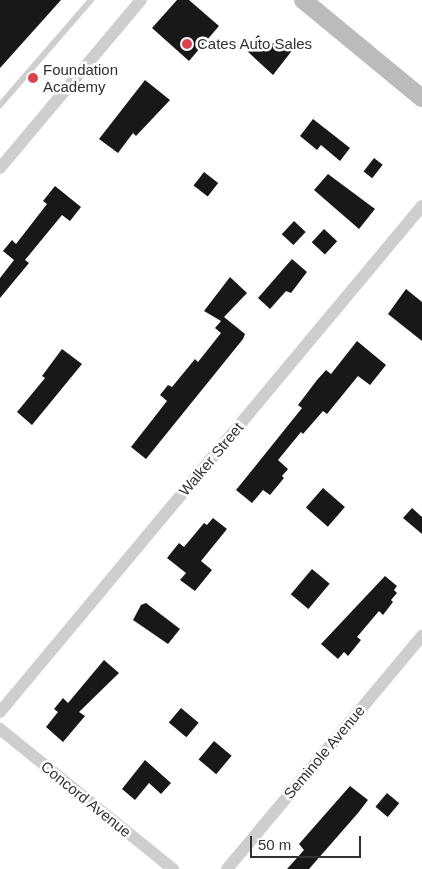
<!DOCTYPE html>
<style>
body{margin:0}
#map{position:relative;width:422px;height:869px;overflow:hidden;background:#fff;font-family:Arial,sans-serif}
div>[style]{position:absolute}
.building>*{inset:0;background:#181818;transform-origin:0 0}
.service>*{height:6px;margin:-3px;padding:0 3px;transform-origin:3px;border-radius:3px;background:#cecece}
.minor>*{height:12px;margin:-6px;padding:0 6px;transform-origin:6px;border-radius:6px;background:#cecece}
.secondary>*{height:18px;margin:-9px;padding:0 9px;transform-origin:9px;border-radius:9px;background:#bbb}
.dots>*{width:14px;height:14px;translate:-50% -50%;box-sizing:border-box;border:2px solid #fff;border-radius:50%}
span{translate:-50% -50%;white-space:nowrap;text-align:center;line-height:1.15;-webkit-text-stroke:5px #fff;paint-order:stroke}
.poi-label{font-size:15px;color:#313131}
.left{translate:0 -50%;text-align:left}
.street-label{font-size:15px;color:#313131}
.scale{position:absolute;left:250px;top:836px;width:111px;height:22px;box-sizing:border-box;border:2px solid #313131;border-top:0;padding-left:6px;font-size:15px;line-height:18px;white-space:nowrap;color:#313131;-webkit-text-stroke:4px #fff;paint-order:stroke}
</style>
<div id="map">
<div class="building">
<div style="clip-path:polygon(0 0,61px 0,0 68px)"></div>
<div style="clip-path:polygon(177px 0,189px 0,219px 26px,189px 61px,152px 28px)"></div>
<div style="clip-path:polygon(258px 35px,270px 46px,280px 37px,294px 48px,273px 75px,246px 50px)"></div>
<div style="clip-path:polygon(145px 80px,170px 100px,136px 136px,133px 133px,118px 153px,99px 139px)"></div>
<div style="clip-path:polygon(313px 119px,350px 148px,340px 161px,321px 145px,317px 150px,300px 136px)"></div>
<div style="left:374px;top:158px;width:11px;height:17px;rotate:38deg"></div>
<div style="left:204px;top:172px;width:18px;height:17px;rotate:38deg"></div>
<div style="clip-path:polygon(328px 174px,375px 209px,359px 229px,314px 190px)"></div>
<div style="clip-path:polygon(55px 186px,81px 207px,70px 221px,62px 215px,25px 260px,29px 263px,0 298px,0 278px,14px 260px,3px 251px,12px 240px,16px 244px,47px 204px,43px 201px)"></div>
<div style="left:294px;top:221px;width:16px;height:18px;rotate:43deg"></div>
<div style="left:324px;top:229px;width:18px;height:18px;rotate:43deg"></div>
<div style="clip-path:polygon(292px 259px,307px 272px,291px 293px,286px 291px,270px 309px,258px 298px)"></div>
<div style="clip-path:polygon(230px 277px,247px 293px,224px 317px,245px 334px,243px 339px,146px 459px,131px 447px,167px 401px,160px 395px,168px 385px,172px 387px,195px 359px,198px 362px,221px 333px,215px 328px,221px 321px,204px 311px)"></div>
<div style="clip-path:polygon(406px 289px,422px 302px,422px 341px,388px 314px)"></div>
<div style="clip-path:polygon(357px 341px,386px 365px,370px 385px,358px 376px,327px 414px,323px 411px,303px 434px,301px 432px,278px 460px,288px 469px,282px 476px,284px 478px,270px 495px,263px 490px,252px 503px,236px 490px,302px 408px,298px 405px,317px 380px,326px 370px,331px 374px)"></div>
<div style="clip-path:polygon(62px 349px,82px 364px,32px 425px,17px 412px,45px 378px,42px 376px)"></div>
<div style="left:323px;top:488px;width:29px;height:26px;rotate:41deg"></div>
<div style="clip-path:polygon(412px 508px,422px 517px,422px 534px,403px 518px)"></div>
<div style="clip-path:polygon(213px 518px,227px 529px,201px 561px,212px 570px,195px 591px,180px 580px,186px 573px,167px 558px,179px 543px,184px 547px,204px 523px,207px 525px)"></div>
<div style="left:312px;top:569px;width:23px;height:33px;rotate:40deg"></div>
<div style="clip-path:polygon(385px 576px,397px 586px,394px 590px,397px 593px,391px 600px,393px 602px,383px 615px,379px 611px,357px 637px,361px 640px,348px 656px,344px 652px,338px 659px,321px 644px)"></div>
<div style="clip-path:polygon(146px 603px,180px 629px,168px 644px,133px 620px,141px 605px)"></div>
<div style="clip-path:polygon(104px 660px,119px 673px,79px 712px,85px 716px,63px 742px,46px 727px,58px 712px,54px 709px,63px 698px,68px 703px)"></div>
<div style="left:181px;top:708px;width:23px;height:19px;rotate:40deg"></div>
<div style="left:214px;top:741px;width:23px;height:24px;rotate:40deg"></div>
<div style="clip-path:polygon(145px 760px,171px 783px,161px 794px,149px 783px,135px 800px,122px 789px)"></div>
<div style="clip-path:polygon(350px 786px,368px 800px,358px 813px,309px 869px,287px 869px,304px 850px,299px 844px)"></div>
<div style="left:387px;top:793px;width:16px;height:18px;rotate:40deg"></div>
</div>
<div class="service">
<div style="left:0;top:105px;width:139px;rotate:-49.1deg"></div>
</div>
<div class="minor">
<div style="left:0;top:168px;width:219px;rotate:-50deg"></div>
<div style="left:0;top:712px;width:659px;rotate:-50.17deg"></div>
<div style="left:0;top:729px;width:223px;rotate:39deg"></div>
<div style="left:227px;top:869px;width:304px;rotate:-50.1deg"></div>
</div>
<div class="secondary">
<div style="left:303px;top:0;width:154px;rotate:39.5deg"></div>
</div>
<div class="dots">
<div style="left:187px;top:44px;background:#d84251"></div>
<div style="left:33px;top:78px;background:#d84251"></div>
</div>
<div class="poi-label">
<span class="left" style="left:197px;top:44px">Cates Auto Sales</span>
<span class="left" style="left:43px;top:78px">Foundation<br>Academy</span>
</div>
<div class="street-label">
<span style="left:211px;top:459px;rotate:-50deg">Walker Street</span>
<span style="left:324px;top:752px;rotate:-50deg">Seminole Avenue</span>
<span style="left:86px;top:799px;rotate:39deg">Concord Avenue</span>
</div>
<div class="scale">50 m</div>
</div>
